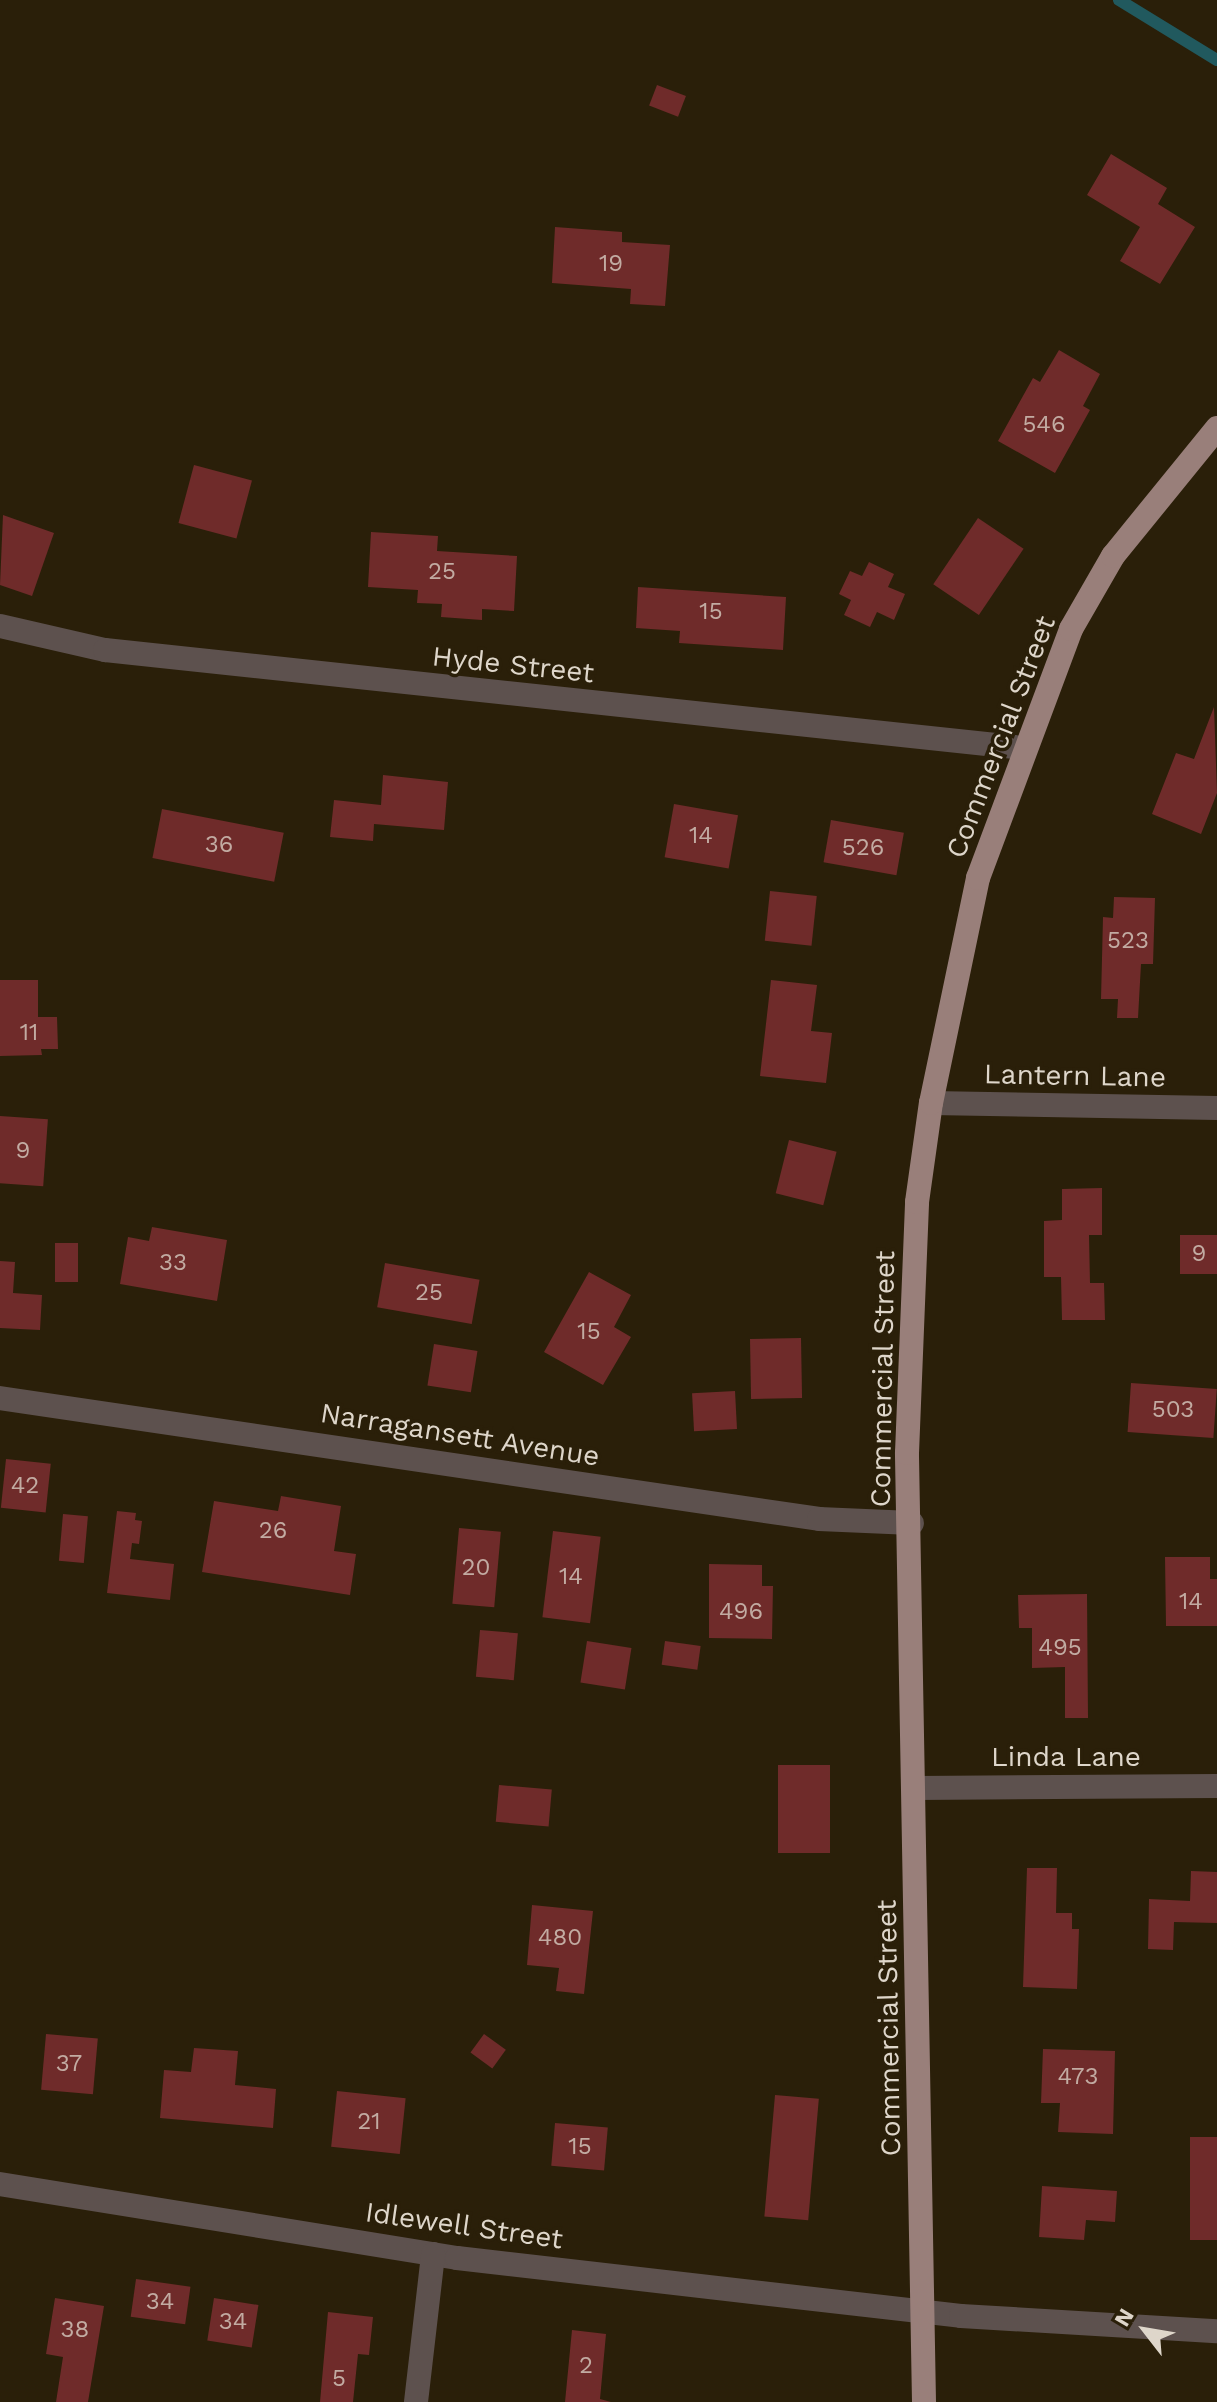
<!DOCTYPE html>
<style>
body{margin:0}
#map{position:relative;width:1217px;height:2402px;overflow:hidden;background:#2a1f09;font-family:"Work Sans",sans-serif}
div>[style]{position:absolute}
.stream>*{height:12px;margin:-6px;padding:0 6px;transform-origin:6px;border-radius:6px;background:#21595e}
.building>*{inset:0;background:#6f2b2a;transform-origin:0 0}
.minor>*{height:24px;margin:-12px;padding:0 12px;transform-origin:12px;border-radius:12px;background:#5d514e}
.major>*{height:24px;margin:-12px;padding:0 12px;transform-origin:12px;border-radius:12px;background:#997f7a}
span{translate:-50% -50%;white-space:nowrap;text-align:center;line-height:1.15;-webkit-text-stroke:7px #2a1f09;paint-order:stroke}
.number-label{font-size:24px;color:#c2aba2}
.number-label span{-webkit-text-stroke-width:0}
.street-label{font-size:28px;color:#ded6ca}
.north{position:absolute;left:1105px;top:2290px;width:80px;height:80px;-webkit-text-stroke:6px #2a1f09;paint-order:stroke;rotate:301deg;font-size:22px;font-weight:700;line-height:32px;text-align:center;color:#ded6ca}
.north::after{content:'';display:block;margin:auto;width:28px;height:36px;background:#ded6ca;clip-path:polygon(50% 0,100% 100%,50% 72%,0 100%)}
</style>
<div id="map">
<div class="stream">
<div style="left:1119px;top:0;width:115px;rotate:31.5deg"></div>
</div>
<div class="building">
<div style="left:657px;top:85px;width:31px;height:22px;rotate:21deg"></div>
<div style="clip-path:polygon(1111px 154px,1167px 188px,1158px 204px,1195px 227px,1160px 284px,1120px 261px,1140px 227px,1087px 195px)"></div>
<div style="clip-path:polygon(555px 227px,622px 232px,622px 242px,670px 245px,665px 306px,630px 304px,631px 289px,552px 283px)"></div>
<div style="clip-path:polygon(1059px 350px,1100px 374px,1083px 406px,1090px 410px,1055px 473px,998px 441px,1033px 378px,1040px 382px)"></div>
<div style="left:194px;top:465px;width:60px;height:60px;rotate:15deg"></div>
<div style="clip-path:polygon(3px 515px,54px 533px,32px 596px,0 585px)"></div>
<div style="left:978px;top:518px;width:55px;height:80px;rotate:34deg"></div>
<div style="clip-path:polygon(371px 532px,438px 536px,437px 551px,517px 556px,514px 611px,482px 609px,482px 620px,441px 617px,442px 604px,417px 603px,418px 590px,368px 587px)"></div>
<div style="clip-path:polygon(869px 562px,894px 574px,888px 587px,905px 594px,894px 620px,877px 612px,870px 627px,844px 615px,851px 600px,839px 594px,850px 571px,862px 576px)"></div>
<div style="clip-path:polygon(638px 587px,786px 597px,783px 650px,679px 643px,680px 631px,636px 628px)"></div>
<div style="clip-path:polygon(1214px 707px,1217px 793px,1201px 834px,1152px 814px,1176px 753px,1194px 759px)"></div>
<div style="clip-path:polygon(383px 775px,448px 782px,444px 830px,374px 824px,373px 841px,330px 837px,334px 800px,381px 805px)"></div>
<div style="left:674px;top:804px;width:65px;height:54px;rotate:10deg"></div>
<div style="left:162px;top:809px;width:124px;height:50px;rotate:11deg"></div>
<div style="left:831px;top:820px;width:74px;height:43px;rotate:10deg"></div>
<div style="left:770px;top:891px;width:47px;height:50px;rotate:6deg"></div>
<div style="clip-path:polygon(1114px 897px,1155px 898px,1153px 964px,1141px 964px,1138px 1018px,1117px 1018px,1118px 999px,1101px 999px,1103px 917px,1113px 918px)"></div>
<div style="clip-path:polygon(0 980px,38px 980px,38px 1017px,57px 1017px,58px 1049px,41px 1049px,42px 1055px,0 1056px)"></div>
<div style="clip-path:polygon(771px 980px,817px 985px,811px 1031px,832px 1033px,826px 1083px,760px 1076px)"></div>
<div style="left:0;top:1116px;width:48px;height:67px;rotate:4deg"></div>
<div style="left:789px;top:1140px;width:49px;height:55px;rotate:14deg"></div>
<div style="clip-path:polygon(1102px 1188px,1102px 1235px,1089px 1235px,1090px 1283px,1104px 1283px,1105px 1320px,1062px 1320px,1061px 1277px,1044px 1277px,1044px 1221px,1062px 1220px,1062px 1189px)"></div>
<div style="clip-path:polygon(152px 1227px,227px 1240px,217px 1301px,120px 1284px,128px 1237px,149px 1241px)"></div>
<div style="left:1180px;top:1235px;width:37px;height:39px"></div>
<div style="left:55px;top:1243px;width:23px;height:39px"></div>
<div style="clip-path:polygon(0 1261px,15px 1262px,13px 1293px,42px 1295px,40px 1330px,0 1328px)"></div>
<div style="left:385px;top:1263px;width:96px;height:45px;rotate:10deg"></div>
<div style="clip-path:polygon(589px 1272px,631px 1295px,614px 1327px,631px 1337px,603px 1385px,544px 1352px)"></div>
<div style="left:801px;top:1338px;width:60px;height:51px;rotate:89deg"></div>
<div style="left:434px;top:1344px;width:44px;height:42px;rotate:9deg"></div>
<div style="left:1131px;top:1383px;width:86px;height:49px;rotate:4deg"></div>
<div style="left:735px;top:1391px;width:38px;height:43px;rotate:87deg"></div>
<div style="left:6px;top:1459px;width:45px;height:49px;rotate:6deg"></div>
<div style="clip-path:polygon(281px 1496px,341px 1506px,334px 1551px,356px 1554px,350px 1595px,202px 1572px,214px 1501px,278px 1511px)"></div>
<div style="clip-path:polygon(117px 1511px,136px 1513px,135px 1520px,142px 1521px,139px 1544px,132px 1543px,130px 1559px,174px 1564px,170px 1600px,107px 1593px)"></div>
<div style="left:63px;top:1514px;width:25px;height:47px;rotate:5deg"></div>
<div style="left:459px;top:1528px;width:42px;height:76px;rotate:5deg"></div>
<div style="left:553px;top:1531px;width:48px;height:87px;rotate:7deg"></div>
<div style="clip-path:polygon(1165px 1557px,1210px 1557px,1210px 1579px,1217px 1579px,1217px 1626px,1166px 1626px)"></div>
<div style="clip-path:polygon(709px 1564px,762px 1565px,762px 1586px,773px 1586px,772px 1639px,709px 1638px)"></div>
<div style="clip-path:polygon(1087px 1594px,1088px 1718px,1065px 1718px,1065px 1667px,1032px 1668px,1032px 1628px,1019px 1628px,1018px 1595px)"></div>
<div style="left:480px;top:1630px;width:38px;height:47px;rotate:5deg"></div>
<div style="left:587px;top:1641px;width:45px;height:42px;rotate:9deg"></div>
<div style="left:665px;top:1641px;width:36px;height:24px;rotate:8deg"></div>
<div style="left:778px;top:1765px;width:52px;height:88px"></div>
<div style="left:499px;top:1785px;width:53px;height:37px;rotate:5deg"></div>
<div style="clip-path:polygon(1027px 1868px,1057px 1868px,1056px 1913px,1072px 1913px,1072px 1929px,1079px 1929px,1077px 1989px,1023px 1987px)"></div>
<div style="clip-path:polygon(1191px 1871px,1217px 1872px,1217px 1923px,1174px 1922px,1173px 1950px,1148px 1949px,1149px 1899px,1190px 1901px)"></div>
<div style="clip-path:polygon(532px 1905px,593px 1911px,584px 1994px,556px 1991px,559px 1968px,527px 1965px)"></div>
<div style="left:46px;top:2034px;width:52px;height:56px;rotate:5deg"></div>
<div style="left:484px;top:2034px;width:27px;height:23px;rotate:36deg"></div>
<div style="clip-path:polygon(194px 2048px,238px 2051px,235px 2085px,276px 2089px,273px 2128px,160px 2118px,164px 2070px,191px 2072px)"></div>
<div style="clip-path:polygon(1043px 2049px,1115px 2051px,1113px 2134px,1058px 2132px,1060px 2103px,1041px 2103px)"></div>
<div style="left:337px;top:2091px;width:69px;height:56px;rotate:6deg"></div>
<div style="left:775px;top:2095px;width:44px;height:122px;rotate:5deg"></div>
<div style="left:555px;top:2123px;width:53px;height:43px;rotate:5deg"></div>
<div style="left:1190px;top:2137px;width:27px;height:103px"></div>
<div style="clip-path:polygon(1042px 2186px,1117px 2191px,1115px 2222px,1086px 2220px,1084px 2240px,1039px 2237px)"></div>
<div style="left:136px;top:2279px;width:55px;height:38px;rotate:8deg"></div>
<div style="clip-path:polygon(55px 2298px,104px 2306px,88px 2402px,56px 2402px,63px 2357px,46px 2354px)"></div>
<div style="left:214px;top:2298px;width:45px;height:43px;rotate:9deg"></div>
<div style="clip-path:polygon(328px 2312px,373px 2317px,369px 2355px,358px 2354px,353px 2402px,320px 2402px)"></div>
<div style="clip-path:polygon(572px 2330px,606px 2334px,600px 2399px,611px 2402px,565px 2402px)"></div>
</div>
<div class="minor">
<div style="left:0;top:626px;width:108px;rotate:12.9deg"></div>
<div style="left:105px;top:650px;width:923px;rotate:6.09deg"></div>
<div style="left:931px;top:1103px;width:286px;rotate:1deg"></div>
<div style="left:0;top:1398px;width:828px;rotate:8.4deg"></div>
<div style="left:819px;top:1519px;width:93px;rotate:2.5deg"></div>
<div style="left:916px;top:1788px;width:301px;rotate:-0.4deg"></div>
<div style="left:0;top:2184px;width:463px;rotate:9.2deg"></div>
<div style="left:457px;top:2258px;width:507px;rotate:6.56deg"></div>
<div style="left:961px;top:2316px;width:256px;rotate:3.4deg"></div>
<div style="left:416px;top:2402px;width:149px;rotate:-83.4deg"></div>
</div>
<div class="major">
<div style="left:924px;top:2402px;width:949px;rotate:-91.03deg"></div>
<div style="left:907px;top:1453px;width:251px;rotate:-87.7deg"></div>
<div style="left:917px;top:1202px;width:100px;rotate:-82deg"></div>
<div style="left:931px;top:1103px;width:230px;rotate:-78.2deg"></div>
<div style="left:978px;top:878px;width:266px;rotate:-69.5deg"></div>
<div style="left:1071px;top:629px;width:84px;rotate:-60.1deg"></div>
<div style="left:1113px;top:556px;width:165px;rotate:-50.9deg"></div>
</div>
<div class="number-label">
<span style="left:611px;top:264px">19</span>
<span style="left:1044px;top:425px">546</span>
<span style="left:442px;top:572px">25</span>
<span style="left:711px;top:612px">15</span>
<span style="left:701px;top:836px">14</span>
<span style="left:219px;top:845px">36</span>
<span style="left:863px;top:848px">526</span>
<span style="left:1128px;top:941px">523</span>
<span style="left:29px;top:1033px">11</span>
<span style="left:23px;top:1151px">9</span>
<span style="left:1199px;top:1254px">9</span>
<span style="left:173px;top:1263px">33</span>
<span style="left:429px;top:1293px">25</span>
<span style="left:589px;top:1332px">15</span>
<span style="left:1173px;top:1410px">503</span>
<span style="left:25px;top:1486px">42</span>
<span style="left:273px;top:1531px">26</span>
<span style="left:476px;top:1568px">20</span>
<span style="left:571px;top:1577px">14</span>
<span style="left:1191px;top:1602px">14</span>
<span style="left:741px;top:1612px">496</span>
<span style="left:1060px;top:1648px">495</span>
<span style="left:560px;top:1938px">480</span>
<span style="left:69px;top:2064px">37</span>
<span style="left:1078px;top:2077px">473</span>
<span style="left:369px;top:2122px">21</span>
<span style="left:580px;top:2147px">15</span>
<span style="left:160px;top:2302px">34</span>
<span style="left:233px;top:2322px">34</span>
<span style="left:75px;top:2330px">38</span>
<span style="left:586px;top:2366px">2</span>
<span style="left:339px;top:2379px">5</span>
</div>
<div class="street-label">
<span style="left:513px;top:665px;rotate:6deg">Hyde Street</span>
<span style="left:1001px;top:737px;rotate:-69deg">Commercial Street</span>
<span style="left:1075px;top:1076px;rotate:1deg">Lantern Lane</span>
<span style="left:883px;top:1379px;rotate:-89deg">Commercial Street</span>
<span style="left:460px;top:1435px;rotate:9deg">Narragansett Avenue</span>
<span style="left:1066px;top:1757px">Linda Lane</span>
<span style="left:889px;top:2028px;rotate:-91deg">Commercial Street</span>
<span style="left:464px;top:2226px;rotate:8deg">Idlewell Street</span>
</div>
<div class="north">N</div>
</div>
